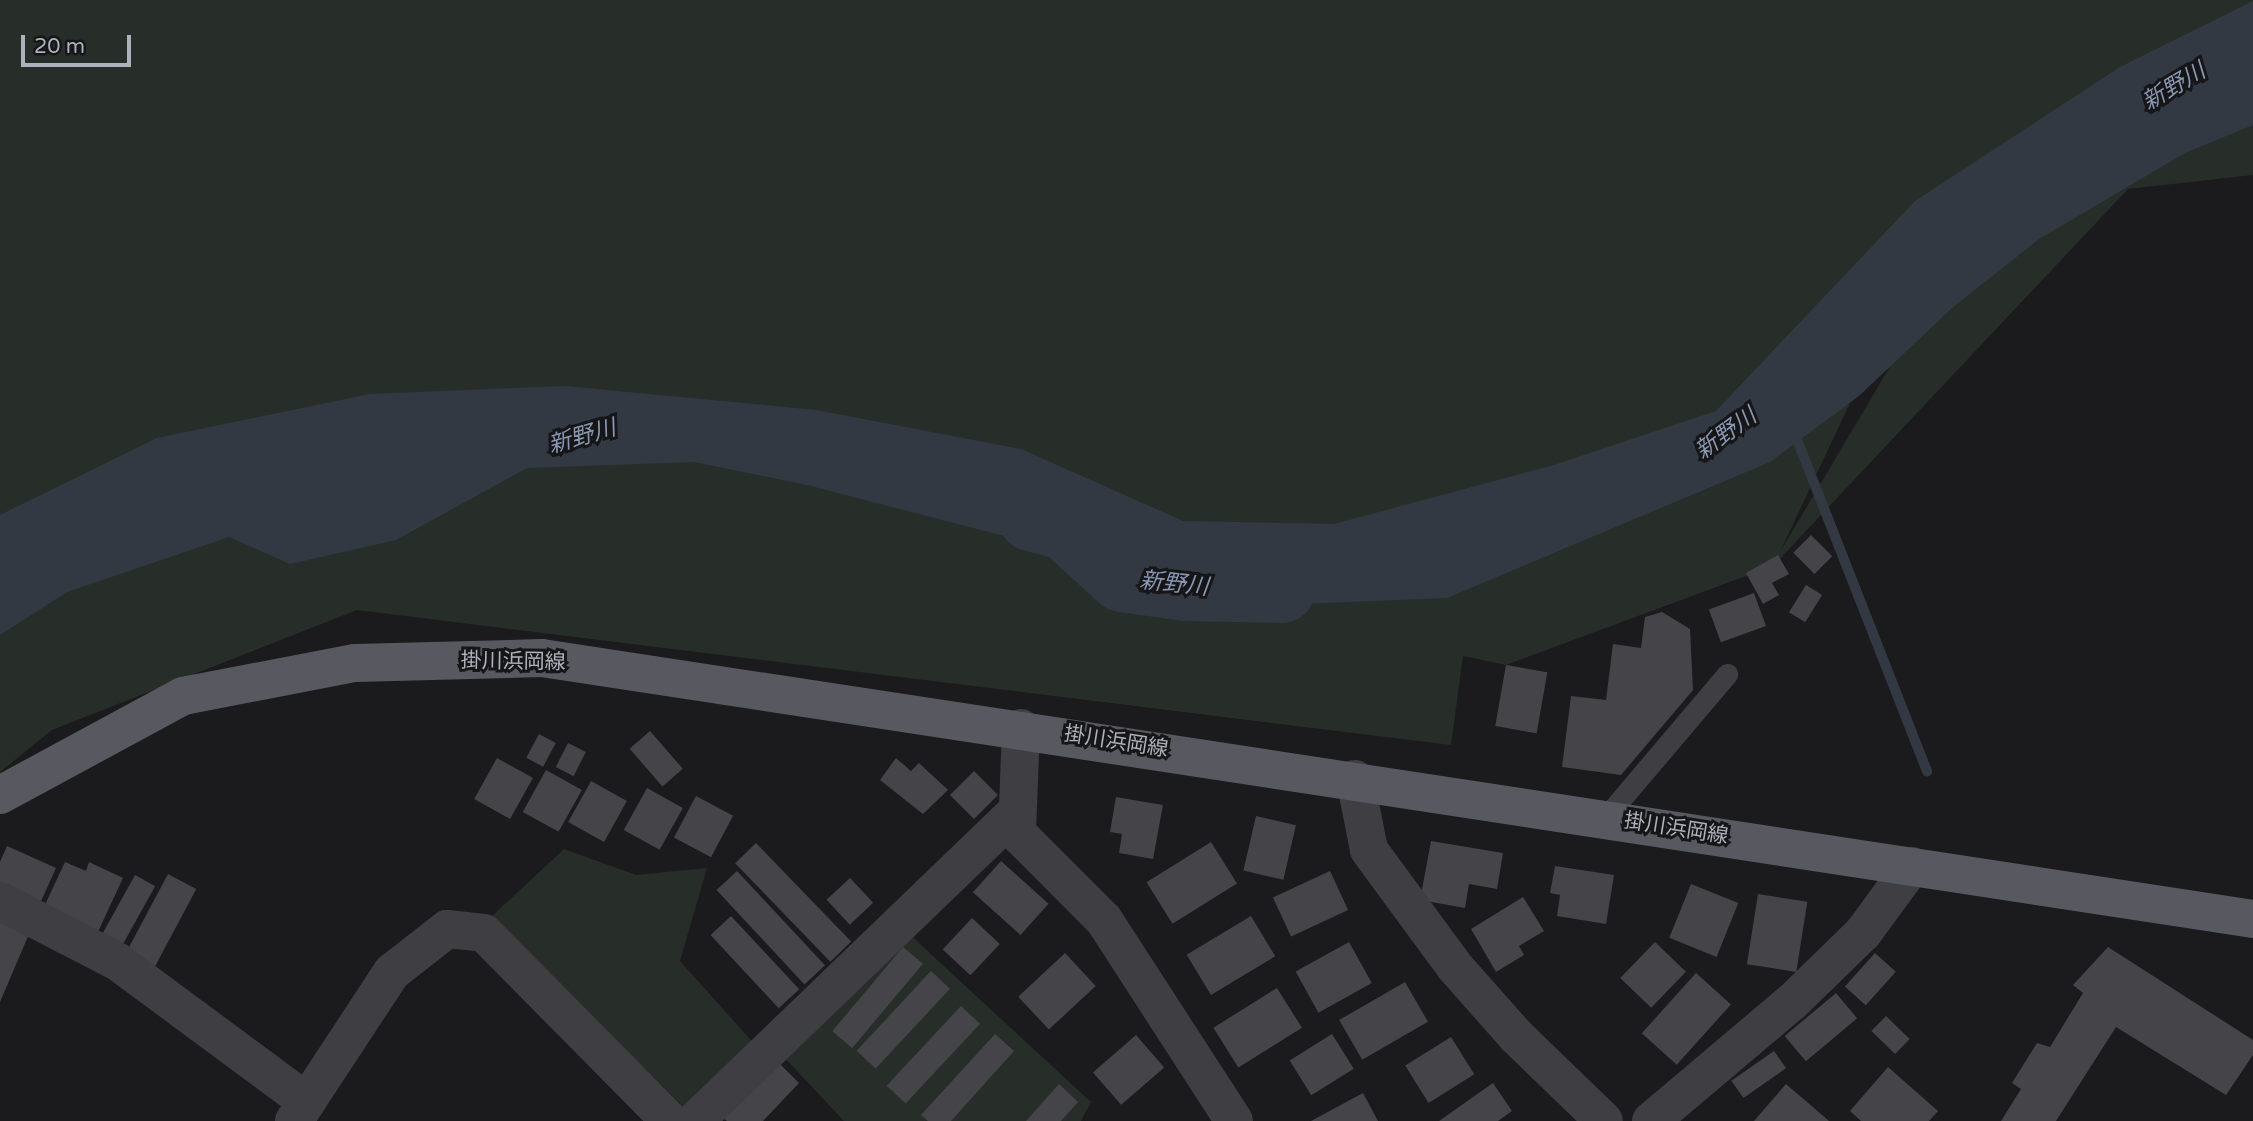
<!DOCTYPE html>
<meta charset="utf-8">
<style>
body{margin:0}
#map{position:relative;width:2253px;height:1121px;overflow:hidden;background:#1b1a1c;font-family:"Varela Round","Noto Sans JP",sans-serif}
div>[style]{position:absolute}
.green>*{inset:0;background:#272e29}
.water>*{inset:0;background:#333942}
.stream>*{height:10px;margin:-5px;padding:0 5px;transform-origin:5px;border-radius:5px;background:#333942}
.river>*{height:66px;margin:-33px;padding:0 33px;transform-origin:33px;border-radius:33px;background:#333942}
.building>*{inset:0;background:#454549;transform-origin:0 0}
.service>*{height:21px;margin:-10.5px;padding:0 10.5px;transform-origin:10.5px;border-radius:10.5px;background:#3e3e43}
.minor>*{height:38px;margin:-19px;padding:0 19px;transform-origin:19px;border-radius:19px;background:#3e3e43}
.primary>*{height:38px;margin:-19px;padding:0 19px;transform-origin:19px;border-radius:19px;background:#585860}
span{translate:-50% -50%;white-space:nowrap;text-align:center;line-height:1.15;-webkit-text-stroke:6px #161517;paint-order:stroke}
.street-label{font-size:21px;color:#aeb0bb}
.water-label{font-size:23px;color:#8997b2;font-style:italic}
.scale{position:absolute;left:21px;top:35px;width:110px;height:32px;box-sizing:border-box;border:4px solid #aeb0bb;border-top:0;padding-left:9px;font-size:21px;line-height:24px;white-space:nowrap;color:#aeb0bb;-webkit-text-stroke:5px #161517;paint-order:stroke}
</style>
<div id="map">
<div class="green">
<div style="clip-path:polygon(evenodd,0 0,2253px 0,2253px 175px,2128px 189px,1773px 566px,1506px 665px,1463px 656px,1451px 745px,357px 610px,52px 730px,0 772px,0 0,1971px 230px,1780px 552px,1927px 239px,1971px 230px)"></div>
<div style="clip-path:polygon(564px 849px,636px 875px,707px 868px,680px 961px,759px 1049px,693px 1116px,491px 917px)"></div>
<div style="clip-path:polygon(907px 932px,1091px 1102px,1081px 1121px,844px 1121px,782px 1055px)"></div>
</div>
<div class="water">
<div style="clip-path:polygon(2253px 1px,2253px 125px,2185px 153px,2039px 239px,1952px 308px,1859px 396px,1770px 462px,1447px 598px,1272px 605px,807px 485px,694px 462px,527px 468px,396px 540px,290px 564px,229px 537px,67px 592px,0 635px,0 515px,157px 438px,370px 394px,565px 386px,816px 410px,1021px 449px,1183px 521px,1334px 524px,1554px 465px,1716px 411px,1915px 201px,2120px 67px)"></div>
</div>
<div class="stream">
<div style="left:1798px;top:442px;width:354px;rotate:68.6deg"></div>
</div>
<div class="river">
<div style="left:1031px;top:518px;width:35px;rotate:15deg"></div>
<div style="left:1065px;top:527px;width:77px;rotate:42.4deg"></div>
<div style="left:1122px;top:579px;width:65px;rotate:8deg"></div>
<div style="left:1186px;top:588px;width:96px;rotate:1.2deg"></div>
</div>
<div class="building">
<div style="left:1811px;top:535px;width:30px;height:25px;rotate:45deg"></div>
<div style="clip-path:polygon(1778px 555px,1789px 574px,1772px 583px,1779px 595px,1763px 604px,1746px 573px)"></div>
<div style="left:1806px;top:585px;width:19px;height:32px;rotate:32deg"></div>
<div style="left:1754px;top:593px;width:35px;height:48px;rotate:70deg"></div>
<div style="clip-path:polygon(1662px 612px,1690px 629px,1693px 690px,1621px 775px,1562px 767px,1571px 696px,1606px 700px,1613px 644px,1641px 648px,1645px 617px)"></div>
<div style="left:1506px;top:665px;width:42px;height:62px;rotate:10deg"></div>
<div style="left:650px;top:731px;width:50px;height:27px;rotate:49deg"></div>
<div style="left:539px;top:734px;width:19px;height:27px;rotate:28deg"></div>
<div style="left:568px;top:743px;width:20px;height:27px;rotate:27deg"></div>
<div style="left:497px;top:758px;width:41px;height:47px;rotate:29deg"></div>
<div style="clip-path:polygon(896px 758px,911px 771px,919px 763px,948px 790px,923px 814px,880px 780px)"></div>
<div style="left:546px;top:770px;width:41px;height:48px;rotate:29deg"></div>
<div style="left:974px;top:771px;width:34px;height:34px;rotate:45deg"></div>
<div style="left:591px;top:781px;width:41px;height:47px;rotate:29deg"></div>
<div style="left:647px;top:788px;width:41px;height:48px;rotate:29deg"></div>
<div style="left:696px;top:796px;width:42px;height:47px;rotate:28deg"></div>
<div style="clip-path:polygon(1116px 797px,1163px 805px,1153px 859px,1119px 853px,1122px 834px,1110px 832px)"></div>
<div style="left:1256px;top:816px;width:41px;height:56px;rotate:13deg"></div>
<div style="clip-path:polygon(1431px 841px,1503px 853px,1497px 889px,1469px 884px,1465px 908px,1420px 900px)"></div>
<div style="left:1211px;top:842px;width:49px;height:76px;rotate:58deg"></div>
<div style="left:756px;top:843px;width:137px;height:29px;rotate:46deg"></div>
<div style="clip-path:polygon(7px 846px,56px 868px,38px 908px,0 892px,0 862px)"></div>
<div style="left:1001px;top:861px;width:64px;height:42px;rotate:42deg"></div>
<div style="clip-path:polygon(65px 862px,86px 871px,89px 862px,123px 878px,96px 936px,42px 911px)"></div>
<div style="clip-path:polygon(1555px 866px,1614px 875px,1606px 924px,1557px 916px,1560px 895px,1550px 893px)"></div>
<div style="left:737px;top:871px;width:129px;height:28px;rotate:47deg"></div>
<div style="left:1330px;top:871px;width:43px;height:63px;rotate:65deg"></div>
<div style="left:168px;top:874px;width:32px;height:91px;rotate:28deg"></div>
<div style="left:135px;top:875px;width:23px;height:72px;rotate:29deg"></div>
<div style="left:850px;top:878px;width:34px;height:32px;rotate:47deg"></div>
<div style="left:1691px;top:884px;width:51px;height:58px;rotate:22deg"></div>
<div style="left:1758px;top:894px;width:50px;height:71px;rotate:9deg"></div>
<div style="clip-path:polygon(1523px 897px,1544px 931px,1519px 946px,1524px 955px,1496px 972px,1471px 929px)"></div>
<div style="left:731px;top:916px;width:100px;height:28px;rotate:47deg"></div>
<div style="left:1251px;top:916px;width:47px;height:75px;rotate:59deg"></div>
<div style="left:972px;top:918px;width:38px;height:43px;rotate:43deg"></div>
<div style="clip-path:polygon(0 921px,29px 934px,0 1002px)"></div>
<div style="left:1349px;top:942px;width:47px;height:61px;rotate:61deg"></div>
<div style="left:1655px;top:942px;width:43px;height:50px;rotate:44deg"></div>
<div style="left:903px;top:947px;width:26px;height:110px;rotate:40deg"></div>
<div style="clip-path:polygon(2108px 947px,2253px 1040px,2253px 1055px,2226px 1095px,2116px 1027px,2056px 1121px,2001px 1121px,2021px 1089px,2012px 1083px,2037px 1043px,2050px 1047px,2083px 993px,2073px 985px)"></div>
<div style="left:1065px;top:953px;width:45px;height:64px;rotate:47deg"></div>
<div style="left:1875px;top:953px;width:28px;height:45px;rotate:42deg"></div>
<div style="left:931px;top:971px;width:26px;height:109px;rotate:43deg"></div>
<div style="left:1696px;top:973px;width:47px;height:81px;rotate:42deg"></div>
<div style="left:1405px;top:982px;width:46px;height:76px;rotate:60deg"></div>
<div style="left:1277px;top:988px;width:47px;height:75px;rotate:58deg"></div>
<div style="left:1836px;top:993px;width:33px;height:67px;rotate:50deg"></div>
<div style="left:961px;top:1006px;width:26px;height:109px;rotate:43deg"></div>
<div style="left:1886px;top:1016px;width:33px;height:21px;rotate:44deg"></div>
<div style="clip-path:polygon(995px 1034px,1014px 1051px,951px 1121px,928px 1121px,921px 1115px)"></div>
<div style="left:1332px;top:1034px;width:41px;height:50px;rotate:58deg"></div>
<div style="left:1136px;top:1035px;width:43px;height:57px;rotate:49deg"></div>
<div style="left:1451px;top:1037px;width:44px;height:54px;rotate:58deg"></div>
<div style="left:1774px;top:1051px;width:21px;height:52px;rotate:55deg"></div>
<div style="clip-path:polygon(778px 1062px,799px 1083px,763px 1121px,727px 1121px,723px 1118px)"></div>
<div style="clip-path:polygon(1888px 1067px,1938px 1111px,1929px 1121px,1861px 1121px,1850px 1111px)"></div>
<div style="clip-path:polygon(1493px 1083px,1512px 1111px,1498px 1121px,1439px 1121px)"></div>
<div style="clip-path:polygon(1059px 1084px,1078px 1102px,1061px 1121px,1026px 1121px)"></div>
<div style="clip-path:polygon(1786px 1084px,1829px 1121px,1754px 1121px)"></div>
<div style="clip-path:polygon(1363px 1093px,1378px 1121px,1311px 1121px)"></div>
</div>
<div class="service">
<div style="left:1605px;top:818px;width:189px;rotate:-49.7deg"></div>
</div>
<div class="minor">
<div style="left:1021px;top:728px;width:105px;rotate:92.2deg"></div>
<div style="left:1017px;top:833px;width:123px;rotate:45deg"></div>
<div style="left:1104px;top:920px;width:239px;rotate:57.1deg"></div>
<div style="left:1355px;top:779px;width:72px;rotate:78.8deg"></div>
<div style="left:1369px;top:850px;width:145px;rotate:53.7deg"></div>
<div style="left:1455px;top:967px;width:92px;rotate:48.5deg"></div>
<div style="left:1516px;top:1036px;width:122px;rotate:44deg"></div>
<div style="left:0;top:901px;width:133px;rotate:27.3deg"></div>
<div style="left:118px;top:962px;width:235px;rotate:36.5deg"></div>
<div style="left:294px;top:1121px;width:178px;rotate:-56.7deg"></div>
<div style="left:392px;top:972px;width:70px;rotate:-38deg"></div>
<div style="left:447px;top:929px;width:37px;rotate:6deg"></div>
<div style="left:484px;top:933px;width:264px;rotate:45.3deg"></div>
<div style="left:695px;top:1121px;width:447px;rotate:-43.9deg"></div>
<div style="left:1651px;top:1121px;width:185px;rotate:-40.2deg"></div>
<div style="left:1792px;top:1002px;width:99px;rotate:-44.2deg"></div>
<div style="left:1863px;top:933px;width:83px;rotate:-53.8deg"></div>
</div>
<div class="primary">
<div style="left:0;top:795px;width:208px;rotate:-28.4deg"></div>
<div style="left:183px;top:696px;width:175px;rotate:-10.9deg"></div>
<div style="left:355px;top:663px;width:187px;rotate:-1.5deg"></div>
<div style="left:542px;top:658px;width:1731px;rotate:8.67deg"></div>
</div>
<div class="street-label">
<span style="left:513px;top:662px;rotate:1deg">掛川浜岡線</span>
<span style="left:1116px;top:742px;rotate:9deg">掛川浜岡線</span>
<span style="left:1676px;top:829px;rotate:9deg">掛川浜岡線</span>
</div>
<div class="water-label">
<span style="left:2174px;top:87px;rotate:-31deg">新野川</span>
<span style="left:1726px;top:434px;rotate:-36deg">新野川</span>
<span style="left:582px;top:437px;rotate:-16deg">新野川</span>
<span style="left:1174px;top:584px;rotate:6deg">新野川</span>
</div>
<div class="scale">20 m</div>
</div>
